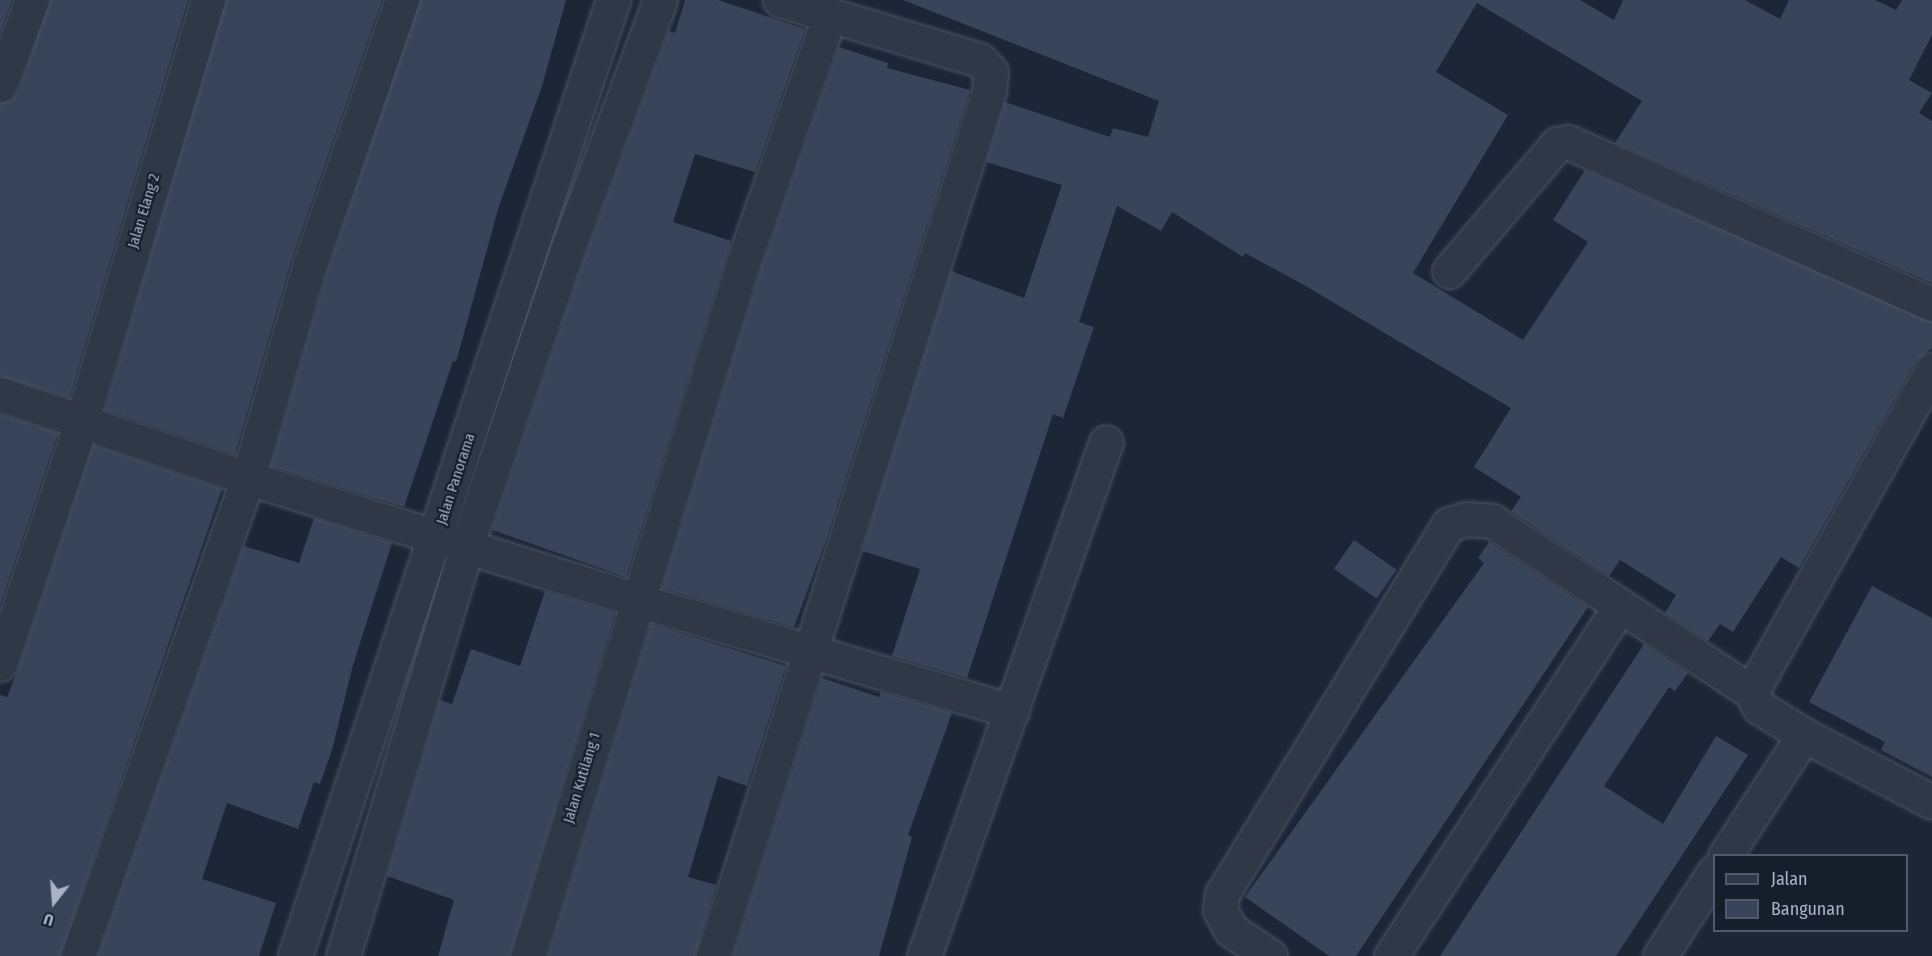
<!DOCTYPE html>
<style>
body{margin:0}
#map{position:relative;width:1932px;height:956px;overflow:hidden;background:#1d2637;font-family:"Fira Sans Condensed",sans-serif}
div>[style]{position:absolute}
.building>*{inset:0;background:#384459;transform-origin:0 0}
.roads{filter:drop-shadow(0 0 2px #4b5363) drop-shadow(0 0 2px #4b5363)}
.minor>*{height:33px;margin:-16.5px;padding:0 16.5px;transform-origin:16.5px;border-radius:16.5px;background:#303848}
span{translate:-50% -50%;white-space:nowrap;text-align:center;line-height:1.15;-webkit-text-stroke:4.5px #161e2c;paint-order:stroke}
.street-label{font-size:15px;color:#aab2c6}
.legend{position:absolute;left:1713px;top:854px;width:195px;height:78px;box-sizing:border-box;background:#161e2c;border:2px solid #51596a;margin:0;padding:8px 10px;list-style:none;font-size:18px;color:#aab2c6}
.legend li{display:flex;align-items:center;gap:12px;height:30px}
.legend b{width:30px;border:2px solid #51596a}
.north{position:absolute;left:24px;top:872px;width:60px;height:60px;-webkit-text-stroke:4px #161e2c;paint-order:stroke;rotate:197deg;font-size:16px;font-weight:700;line-height:24px;text-align:center;color:#aab2c6}
.north::after{content:'';display:block;margin:auto;width:21px;height:27px;background:#aab2c6;clip-path:polygon(50% 0,100% 100%,50% 72%,0 100%)}
</style>
<div id="map">
<div class="building">
<div style="clip-path:polygon(0 0,12px 0,0 32px)"></div>
<div style="clip-path:polygon(50px 0,188px 0,69px 398px,0 376px,0 103px,11px 100px,18px 92px)"></div>
<div style="clip-path:polygon(226px 0,382px 0,291px 261px,235px 454px,105px 410px)"></div>
<div style="clip-path:polygon(420px 0,566px 0,542px 86px,499px 206px,456px 362px,453px 361px,404px 507px,271px 466px,327px 273px)"></div>
<div style="clip-path:polygon(685px 0,718px 0,805px 29px,755px 172px,695px 154px,673px 222px,731px 241px,626px 577px,492px 530px,584px 259px,669px 31px,675px 33px)"></div>
<div style="clip-path:polygon(903px 0,1580px 0,1614px 20px,1623px 0,1745px 0,1780px 19px,1789px 0,1875px 0,1896px 10px,1902px 0,1932px 0,1932px 35px,1909px 80px,1932px 93px,1919px 113px,1932px 121px,1932px 283px,1615px 143px,1642px 101px,1477px 3px,1436px 72px,1508px 115px,1413px 273px,1523px 340px,1588px 242px,1553px 220px,1585px 170px,1932px 322px,1932px 348px,1916px 361px,1799px 568px,1781px 557px,1733px 632px,1720px 624px,1708px 641px,1665px 613px,1676px 595px,1620px 560px,1609px 576px,1511px 511px,1521px 497px,1474px 467px,1511px 408px,1304px 285px,1245px 253px,1243px 257px,1172px 212px,1161px 231px,1117px 206px,1079px 322px,1094px 327px,1063px 418px,1053px 414px,967px 678px,892px 656px,920px 569px,862px 551px,951px 271px,1024px 298px,1062px 185px,986px 162px,1005px 102px,1110px 137px,1113px 128px,1148px 137px,1159px 101px)"></div>
<div style="clip-path:polygon(839px 47px,888px 63px,887px 68px,970px 90px,826px 540px,794px 627px,662px 588px,761px 269px)"></div>
<div style="clip-path:polygon(0 414px,58px 433px,0 605px)"></div>
<div style="clip-path:polygon(93px 445px,222px 489px,60px 956px,0 956px,0 695px,7px 697px,18px 670px)"></div>
<div style="clip-path:polygon(314px 518px,392px 543px,353px 665px,332px 750px,320px 784px,314px 782px,298px 829px,227px 803px,202px 879px,276px 903px,259px 956px,98px 956px,244px 546px,299px 563px)"></div>
<div style="left:1354px;top:540px;width:52px;height:35px;rotate:35deg"></div>
<div style="clip-path:polygon(1489px 542px,1588px 607px,1356px 956px,1329px 956px,1245px 897px,1484px 563px,1478px 558px)"></div>
<div style="clip-path:polygon(1872px 586px,1932px 618px,1932px 777px,1881px 750px,1885px 742px,1809px 702px)"></div>
<div style="clip-path:polygon(545px 591px,615px 613px,510px 956px,438px 956px,454px 900px,387px 876px,440px 700px,452px 704px,471px 649px,520px 666px)"></div>
<div style="clip-path:polygon(651px 624px,786px 666px,747px 786px,718px 776px,688px 877px,716px 885px,695px 956px,548px 956px)"></div>
<div style="clip-path:polygon(1644px 644px,1688px 673px,1675px 691px,1669px 687px,1604px 786px,1663px 824px,1716px 736px,1748px 755px,1616px 956px,1440px 956px)"></div>
<div style="clip-path:polygon(822px 678px,879px 697px,881px 692px,952px 713px,908px 835px,912px 837px,879px 956px,733px 956px)"></div>
</div>
<div class="roads">
<div class="minor">
<div style="left:0;top:85px;width:91px;rotate:-69.4deg"></div>
<div style="left:1449px;top:271px;width:167px;rotate:-49.6deg"></div>
<div style="left:1557px;top:144px;width:11px;rotate:-10deg"></div>
<div style="left:1568px;top:142px;width:398px;rotate:24deg"></div>
<div style="left:1932px;top:370px;width:369px;rotate:119.3deg"></div>
<div style="left:1751px;top:692px;width:17px;rotate:62deg"></div>
<div style="left:1759px;top:707px;width:53px;rotate:31.9deg"></div>
<div style="left:1804px;top:735px;width:144px;rotate:27.6deg"></div>
<div style="left:0;top:394px;width:262px;rotate:18.7deg"></div>
<div style="left:248px;top:478px;width:408px;rotate:17.4deg"></div>
<div style="left:637px;top:600px;width:391px;rotate:16.5deg"></div>
<div style="left:0;top:664px;width:254px;rotate:-71.4deg"></div>
<div style="left:81px;top:423px;width:442px;rotate:-73.3deg"></div>
<div style="left:1725px;top:856px;width:145px;rotate:-56.9deg"></div>
<div style="left:78px;top:956px;width:507px;rotate:-70.42deg"></div>
<div style="left:248px;top:478px;width:220px;rotate:-73.9deg"></div>
<div style="left:309px;top:267px;width:283px;rotate:-70.8deg"></div>
<div style="left:295px;top:956px;width:1008px;rotate:-71.6deg"></div>
<div style="left:343px;top:956px;width:430px;rotate:-73.2deg"></div>
<div style="left:467px;top:544px;width:307px;rotate:-71.2deg"></div>
<div style="left:566px;top:253px;width:270px;rotate:-69.6deg"></div>
<div style="left:528px;top:956px;width:726px;rotate:-72.76deg"></div>
<div style="left:743px;top:263px;width:263px;rotate:-70.7deg"></div>
<div style="left:713px;top:956px;width:908px;rotate:-72.3deg"></div>
<div style="left:989px;top:91px;width:19px;rotate:-84deg"></div>
<div style="left:991px;top:72px;width:16px;rotate:-133deg"></div>
<div style="left:980px;top:60px;width:209px;rotate:-163.3deg"></div>
<div style="left:924px;top:956px;width:545px;rotate:-70.5deg"></div>
<div style="left:1270px;top:956px;width:47px;rotate:-146.3deg"></div>
<div style="left:1231px;top:930px;width:23px;rotate:-119deg"></div>
<div style="left:1220px;top:910px;width:16px;rotate:-83deg"></div>
<div style="left:1222px;top:894px;width:434px;rotate:-58.5deg"></div>
<div style="left:1449px;top:524px;width:18px;rotate:-16deg"></div>
<div style="left:1466px;top:519px;width:26px;rotate:4deg"></div>
<div style="left:1492px;top:521px;width:310px;rotate:33.4deg"></div>
<div style="left:1391px;top:956px;width:417px;rotate:-56.8deg"></div>
<div style="left:1660px;top:956px;width:100px;rotate:-57.3deg"></div>
</div>
</div>
<div class="street-label">
<span style="left:144px;top:211px;rotate:-73deg">Jalan Elang 2</span>
<span style="left:456px;top:479px;rotate:-72deg">Jalan Panorama</span>
<span style="left:582px;top:778px;rotate:-73deg">Jalan Kutilang 1</span>
</div>
<ul class="legend">
<li><b style="height:8px;background:#303848"></b>Jalan</li>
<li><b style="height:16px;background:#384459"></b>Bangunan</li>
</ul>
<div class="north">U</div>
</div>
